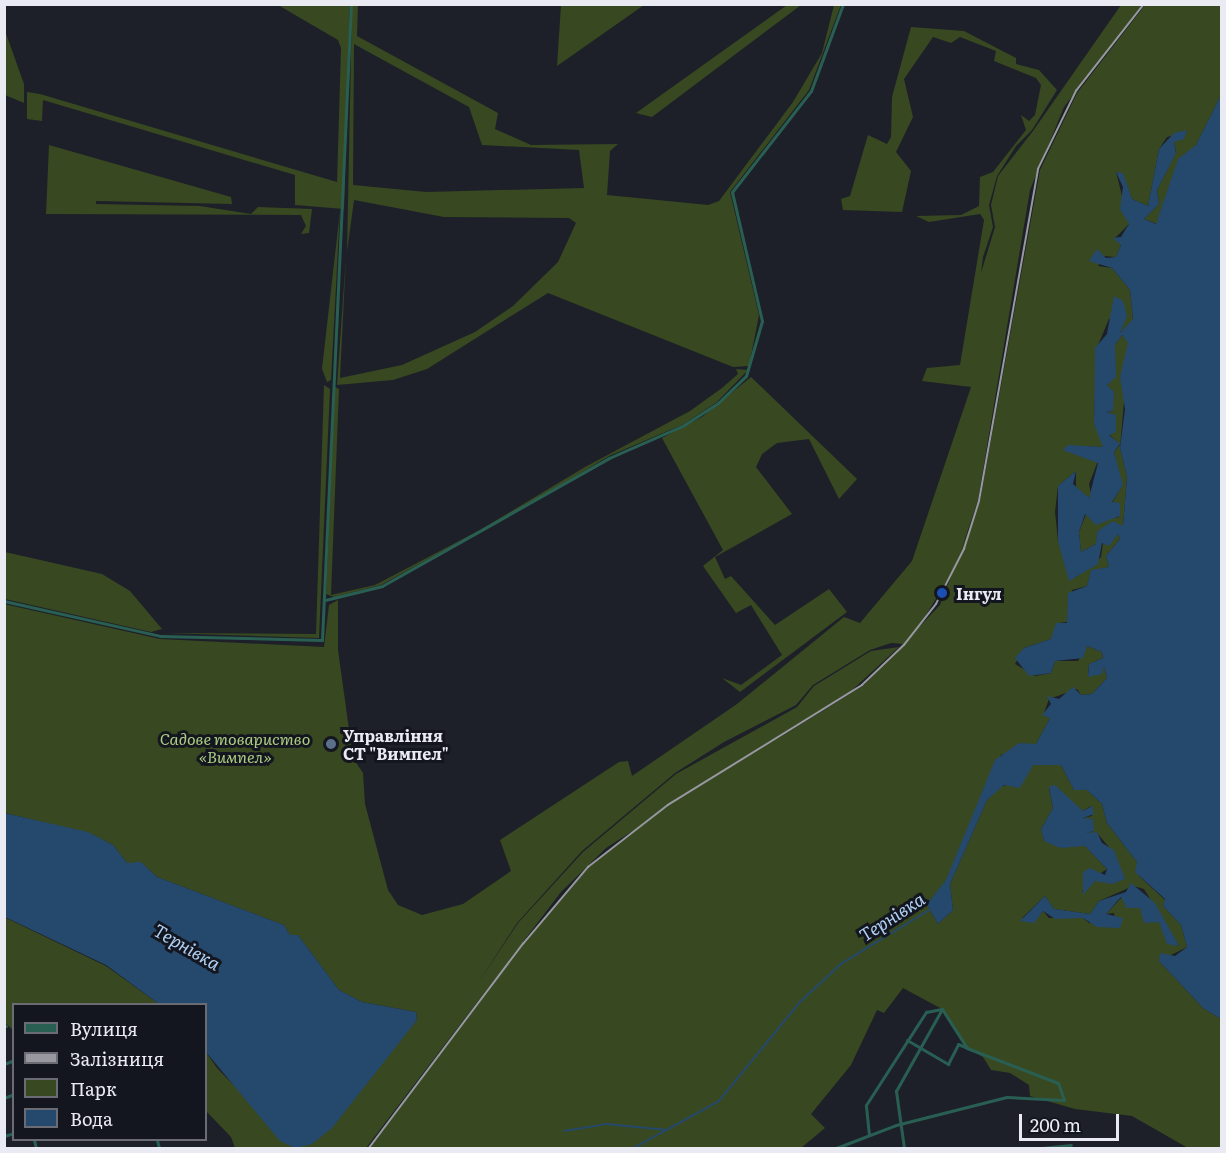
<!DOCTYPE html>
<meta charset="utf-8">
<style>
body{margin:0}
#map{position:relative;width:1226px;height:1153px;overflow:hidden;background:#1d2029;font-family:Literata,serif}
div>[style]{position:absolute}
.green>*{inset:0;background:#384820}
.water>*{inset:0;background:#25486d}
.stream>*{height:1.5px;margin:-0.75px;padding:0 0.75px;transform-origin:0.75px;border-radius:0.75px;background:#25486d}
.minor>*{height:3px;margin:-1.5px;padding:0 1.5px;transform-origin:1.5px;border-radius:1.5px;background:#295f53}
.rail>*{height:1.5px;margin:-0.75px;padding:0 0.75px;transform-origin:0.75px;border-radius:0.75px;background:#9798a0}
.dots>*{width:16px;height:16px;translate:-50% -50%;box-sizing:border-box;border:3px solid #14161f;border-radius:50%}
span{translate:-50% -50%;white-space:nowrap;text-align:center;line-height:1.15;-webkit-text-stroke:6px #14161f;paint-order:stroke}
.poi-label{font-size:16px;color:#eaebf2;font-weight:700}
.left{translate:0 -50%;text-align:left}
.park-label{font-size:16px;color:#accc81;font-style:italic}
.water-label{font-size:18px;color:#aecff4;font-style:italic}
.frame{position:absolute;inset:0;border:6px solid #eaebf2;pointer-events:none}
.legend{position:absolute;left:12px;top:1003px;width:195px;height:138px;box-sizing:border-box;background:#14161f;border:2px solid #6a6b73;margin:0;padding:8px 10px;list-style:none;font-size:18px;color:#eaebf2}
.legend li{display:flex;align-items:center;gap:12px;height:30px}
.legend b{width:30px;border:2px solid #6a6b73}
.scale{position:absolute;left:1019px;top:1114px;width:100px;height:27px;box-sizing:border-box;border:3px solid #eaebf2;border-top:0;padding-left:8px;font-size:18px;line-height:21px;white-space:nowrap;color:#eaebf2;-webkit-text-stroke:4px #14161f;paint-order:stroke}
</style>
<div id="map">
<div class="green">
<div style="clip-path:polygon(278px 5px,350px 5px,344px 209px,295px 205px,295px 175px,43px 100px,42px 121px,27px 119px,27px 92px,40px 94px,337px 182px,341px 48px,338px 40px)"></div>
<div style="clip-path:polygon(evenodd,352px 5px,358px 5px,357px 36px,498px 113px,495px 129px,531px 145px,618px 144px,610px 151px,607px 195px,708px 205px,719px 201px,793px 102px,822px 53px,834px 5px,841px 5px,809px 90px,730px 192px,759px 315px,749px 366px,733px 367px,548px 293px,427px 369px,393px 380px,337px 385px,346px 256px,340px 378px,402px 365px,475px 332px,513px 306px,558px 262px,576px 223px,569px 218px,444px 217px,354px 200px,347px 252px,352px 5px,354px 44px,469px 107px,482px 145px,579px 150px,584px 188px,426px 192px,353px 185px,354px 44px)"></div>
<div style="clip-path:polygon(561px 5px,561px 4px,644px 5px,557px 66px)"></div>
<div style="clip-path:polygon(787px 5px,801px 5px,652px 117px,636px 113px)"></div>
<div style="clip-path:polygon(1121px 5px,1142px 5px,1064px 107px,1030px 190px,978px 500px,956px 566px,923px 620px,904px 644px,891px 643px,870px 650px,813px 685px,796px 705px,724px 742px,675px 773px,582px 851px,517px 923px,477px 985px,518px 923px,583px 852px,676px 774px,797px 707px,814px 686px,871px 651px,899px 647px,849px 693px,606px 848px,561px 892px,366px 1148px,295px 1148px,417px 1020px,416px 1012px,362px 1002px,339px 990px,298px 935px,290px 935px,284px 925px,157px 877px,142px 863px,127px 863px,113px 845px,91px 834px,5px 813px,4px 604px,160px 639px,324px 647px,329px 605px,338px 600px,338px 650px,353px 758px,363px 773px,365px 804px,388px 890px,398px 905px,422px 915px,463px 904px,511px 871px,500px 840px,619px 762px,628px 761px,632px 776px,737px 704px,844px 617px,860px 623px,912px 561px,971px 387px,922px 381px,927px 368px,960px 365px,984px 220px,980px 214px,929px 222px,916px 216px,961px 215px,979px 206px,980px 177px,993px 172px,1026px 130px,1021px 115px,1029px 121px,1035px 115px,1041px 85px,1036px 78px,994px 61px,996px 51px,960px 37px,951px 43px,933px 37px,904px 79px,913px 117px,896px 152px,911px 171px,902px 212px,843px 210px,841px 199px,850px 196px,868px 135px,887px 144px,891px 137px,892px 97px,911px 27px,964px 31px,1016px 58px,1016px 64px,1039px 70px,1057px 90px,1032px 130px,1016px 146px,997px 176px,989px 205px,993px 227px,983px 257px,981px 273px,995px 227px,991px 205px,998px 176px,1033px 131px)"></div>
<div style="clip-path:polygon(evenodd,1145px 5px,1221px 5px,1221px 95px,1196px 145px,1178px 164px,1157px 224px,1144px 219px,1159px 204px,1157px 190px,1176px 152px,1174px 142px,1187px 132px,1167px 137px,1159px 149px,1148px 206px,1132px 199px,1123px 175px,1116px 172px,1129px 224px,1115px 238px,1121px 245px,1116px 257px,1103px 256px,1098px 266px,1112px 268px,1130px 290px,1133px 320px,1120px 333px,1126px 316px,1109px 319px,1098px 345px,1094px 412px,1103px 447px,1078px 446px,1071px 452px,1098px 461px,1089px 484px,1091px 494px,1089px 498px,1076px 490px,1076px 471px,1058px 486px,1055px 512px,1058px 541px,1076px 577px,1101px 557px,1103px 543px,1118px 534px,1120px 539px,1106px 556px,1109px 567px,1091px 571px,1087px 586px,1072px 590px,1067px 622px,1059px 623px,1051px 639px,1024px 648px,1015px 664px,1035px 676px,1051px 673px,1055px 661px,1078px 661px,1087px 646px,1102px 652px,1103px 658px,1089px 664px,1088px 675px,1104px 667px,1107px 678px,1092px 694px,1081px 695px,1077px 689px,1049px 699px,1044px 713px,1050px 718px,1036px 744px,1001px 755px,946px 881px,927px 904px,938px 924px,953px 910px,950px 884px,987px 800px,1000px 787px,1019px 781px,1033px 765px,1061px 765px,1074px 790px,1087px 790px,1102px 804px,1107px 823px,1137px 862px,1139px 876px,1165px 900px,1163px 906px,1181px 925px,1187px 947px,1159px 961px,1203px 1008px,1221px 1019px,1221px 1148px,1188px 1148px,1132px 1116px,1075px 1109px,1030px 1096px,1029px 1085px,1010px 1073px,991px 1070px,983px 1057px,967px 1048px,942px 1009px,903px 988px,884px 1013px,877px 1010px,851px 1065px,811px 1114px,825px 1128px,801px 1148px,370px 1148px,523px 944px,589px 867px,668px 806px,863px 686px,940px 605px,980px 501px,1040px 170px,1077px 93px,1145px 5px,1049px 788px,1083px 811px,1091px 806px,1092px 816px,1083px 818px,1094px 831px,1086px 833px,1097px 833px,1114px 853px,1122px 875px,1118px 880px,1095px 881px,1082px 892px,1086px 883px,1107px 869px,1085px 846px,1044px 841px,1041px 829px,1053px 808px,1049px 788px,1145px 5px,1133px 886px,1144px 889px,1179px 946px,1170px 943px,1159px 922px,1138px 906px,1128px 907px,1122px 897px,1106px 914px,1114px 913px,1115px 919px,1089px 923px,1083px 918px,1049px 918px,1043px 911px,1036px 919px,1022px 918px,1045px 896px,1054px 909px,1090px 914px,1099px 901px,1133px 886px)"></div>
<div style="clip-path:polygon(4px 28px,24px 84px,24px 103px,5px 95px)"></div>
<div style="clip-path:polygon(49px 145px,231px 197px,232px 204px,96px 201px,96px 204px,200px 206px,251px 214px,258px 207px,312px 209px,309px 233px,301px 234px,306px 226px,301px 215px,46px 214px)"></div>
<div style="clip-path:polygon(340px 211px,331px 380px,327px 382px,322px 369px)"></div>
<div style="clip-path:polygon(1122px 335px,1129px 343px,1120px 448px,1127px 477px,1123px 526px,1107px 526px,1096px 544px,1081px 552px,1079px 532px,1086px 514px,1095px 522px,1119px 517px,1120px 505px,1112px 503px,1122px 486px,1114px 452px,1120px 445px,1109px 434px,1115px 415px,1106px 412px,1113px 411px,1107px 385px,1114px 378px,1115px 345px)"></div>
<div style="clip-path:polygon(736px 369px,748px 370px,717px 402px,684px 424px,609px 456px,536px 500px,381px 585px,334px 597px,326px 594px,335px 387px,339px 389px,331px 595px,375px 585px,480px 530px,585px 467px,690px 411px,722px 388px,738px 374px)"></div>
<div style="clip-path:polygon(751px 377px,857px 479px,839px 499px,809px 439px,777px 443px,762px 454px,756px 467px,792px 514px,715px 557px,725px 579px,731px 576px,775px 625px,829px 589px,847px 612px,740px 692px,722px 678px,741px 685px,782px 655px,751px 605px,736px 613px,703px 566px,723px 550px,662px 438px,702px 417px)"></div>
<div style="clip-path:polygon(324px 385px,330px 389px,319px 638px,165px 633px,316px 634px)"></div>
<div style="clip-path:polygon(5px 552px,102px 574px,130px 591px,162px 629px,151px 632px,5px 599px)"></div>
<div style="clip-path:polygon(4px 917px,106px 966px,159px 1004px,14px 1004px,13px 1030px,5px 1023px)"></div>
<div style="clip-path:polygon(206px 1052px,217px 1068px,295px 1148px,235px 1148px,231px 1137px,206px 1111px)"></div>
</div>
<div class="water">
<div style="clip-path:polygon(evenodd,1221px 95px,1221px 1019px,1203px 1008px,1159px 961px,1160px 953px,1175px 956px,1187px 947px,1181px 925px,1163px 906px,1165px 899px,1135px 872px,1137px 862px,1107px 823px,1102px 804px,1087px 790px,1074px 790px,1061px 765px,1033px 765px,1020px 788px,1004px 785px,987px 800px,950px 884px,953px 910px,938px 924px,927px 904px,946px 880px,995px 760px,1019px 743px,1036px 744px,1050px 718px,1042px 715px,1051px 704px,1047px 696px,1059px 699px,1073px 687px,1081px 695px,1092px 694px,1107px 678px,1104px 667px,1102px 674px,1088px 677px,1089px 664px,1103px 658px,1102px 652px,1087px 646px,1083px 658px,1055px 661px,1051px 673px,1029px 676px,1015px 658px,1024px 648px,1051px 639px,1056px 623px,1067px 623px,1068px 593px,1087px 586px,1091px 570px,1109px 567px,1106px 556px,1120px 539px,1118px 534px,1109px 546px,1102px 543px,1098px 564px,1069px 581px,1058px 541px,1058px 486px,1076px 471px,1073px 484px,1089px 498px,1098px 463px,1063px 450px,1068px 445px,1103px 447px,1094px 424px,1095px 348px,1107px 334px,1114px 296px,1123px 301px,1127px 316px,1120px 333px,1133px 319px,1130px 290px,1112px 268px,1089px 261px,1097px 249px,1106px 258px,1116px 257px,1121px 245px,1113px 238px,1121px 237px,1129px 224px,1120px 209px,1123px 187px,1116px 172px,1123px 173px,1132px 199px,1148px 206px,1159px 149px,1174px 133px,1187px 130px,1184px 139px,1174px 142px,1176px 153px,1157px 190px,1159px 204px,1144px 219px,1156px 224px,1178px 159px,1196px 145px,1221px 95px,1122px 335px,1128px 343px,1120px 377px,1125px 409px,1120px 448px,1127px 477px,1123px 526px,1113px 521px,1105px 526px,1097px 532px,1096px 544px,1081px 552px,1079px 532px,1085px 514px,1096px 525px,1120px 516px,1120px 503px,1112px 502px,1123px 485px,1114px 452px,1120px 444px,1109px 435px,1116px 432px,1116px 415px,1106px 412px,1113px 411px,1114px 392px,1107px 385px,1116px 377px,1115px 345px,1122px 335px)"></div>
<div style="clip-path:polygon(1055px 785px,1083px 811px,1092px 806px,1094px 814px,1083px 818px,1093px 819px,1094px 831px,1086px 833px,1097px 832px,1102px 843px,1114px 850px,1125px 879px,1112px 884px,1095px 881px,1083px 895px,1083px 872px,1090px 868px,1105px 875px,1107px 869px,1085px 846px,1060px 848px,1044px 841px,1041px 829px,1053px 808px,1049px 787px)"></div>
<div style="clip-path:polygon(4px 813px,88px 832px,113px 845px,127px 863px,141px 862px,157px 877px,284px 925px,290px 935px,298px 935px,339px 990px,362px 1002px,416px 1012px,417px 1020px,332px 1128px,312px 1144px,295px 1148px,280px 1141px,206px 1052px,206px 1004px,159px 1004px,106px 965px,5px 917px)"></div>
<div style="clip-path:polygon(1131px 883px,1155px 903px,1179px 946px,1167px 944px,1159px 922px,1144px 923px,1140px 908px,1127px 908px,1121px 897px,1106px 914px,1123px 918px,1120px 928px,1097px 927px,1083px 918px,1055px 919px,1043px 911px,1034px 923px,1020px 921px,1045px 896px,1054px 909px,1090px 914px,1099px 901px,1126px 892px)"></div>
</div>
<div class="stream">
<div style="left:564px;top:1131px;width:44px;rotate:-9.2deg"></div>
<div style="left:607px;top:1124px;width:60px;rotate:5.7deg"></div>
<div style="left:634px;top:1148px;width:97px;rotate:-28.9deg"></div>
<div style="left:719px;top:1101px;width:128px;rotate:-50.7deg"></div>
<div style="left:800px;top:1002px;width:56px;rotate:-42.8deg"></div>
<div style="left:841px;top:964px;width:105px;rotate:-31.4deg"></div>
</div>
<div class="minor">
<div style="left:325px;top:600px;width:59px;rotate:-13.8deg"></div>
<div style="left:382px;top:586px;width:261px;rotate:-29.4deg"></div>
<div style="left:609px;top:458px;width:82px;rotate:-23.7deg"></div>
<div style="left:684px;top:425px;width:40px;rotate:-32.9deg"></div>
<div style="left:718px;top:403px;width:39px;rotate:-44deg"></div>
<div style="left:746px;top:376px;width:57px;rotate:-73.8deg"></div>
<div style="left:762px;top:321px;width:132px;rotate:-103.1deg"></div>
<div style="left:732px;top:192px;width:128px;rotate:-52deg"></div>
<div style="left:811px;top:91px;width:93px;rotate:-69.8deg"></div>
<div style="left:4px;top:601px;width:160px;rotate:12.6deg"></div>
<div style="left:160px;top:636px;width:162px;rotate:1.4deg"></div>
<div style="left:322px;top:640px;width:637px;rotate:-87.39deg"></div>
<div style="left:4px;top:1026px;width:2px"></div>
<div style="left:907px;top:1040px;width:48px;rotate:30.3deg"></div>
<div style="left:948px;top:1064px;width:22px;rotate:-63deg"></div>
<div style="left:958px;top:1044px;width:8px;rotate:23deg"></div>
<div style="left:4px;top:1064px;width:9px;rotate:-21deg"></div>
<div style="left:12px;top:1061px;width:6px;rotate:72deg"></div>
<div style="left:4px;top:1098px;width:11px;rotate:-22deg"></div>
<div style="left:869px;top:1135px;width:30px;rotate:-96deg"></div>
<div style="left:866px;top:1105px;width:111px;rotate:-57.2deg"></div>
<div style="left:926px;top:1012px;width:16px;rotate:-11deg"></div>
<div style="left:4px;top:1136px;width:10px;rotate:-17deg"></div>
<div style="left:34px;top:1140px;width:8px;rotate:76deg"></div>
<div style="left:157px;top:1140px;width:8px;rotate:76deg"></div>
<div style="left:836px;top:1148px;width:64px;rotate:-21deg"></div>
<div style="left:896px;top:1125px;width:114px;rotate:-14.2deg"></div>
<div style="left:1007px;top:1097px;width:57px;rotate:3deg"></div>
<div style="left:1064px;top:1100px;width:18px;rotate:-109deg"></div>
<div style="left:1058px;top:1083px;width:97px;rotate:-159deg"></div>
<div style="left:967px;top:1048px;width:46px;rotate:-122.7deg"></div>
<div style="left:904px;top:1148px;width:58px;rotate:-98deg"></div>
<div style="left:896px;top:1091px;width:94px;rotate:-60.7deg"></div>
<div style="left:1042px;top:1148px;width:29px;rotate:-6deg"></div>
</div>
<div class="rail">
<div style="left:369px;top:1148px;width:256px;rotate:-53deg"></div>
<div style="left:523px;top:944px;width:101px;rotate:-49.8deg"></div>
<div style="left:588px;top:867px;width:101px;rotate:-37.8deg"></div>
<div style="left:668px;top:805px;width:228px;rotate:-31.7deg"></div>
<div style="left:862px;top:685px;width:58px;rotate:-43.6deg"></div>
<div style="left:904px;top:645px;width:52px;rotate:-52deg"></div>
<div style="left:936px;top:604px;width:62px;rotate:-63deg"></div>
<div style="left:964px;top:549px;width:50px;rotate:-72.6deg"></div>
<div style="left:979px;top:501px;width:337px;rotate:-79.9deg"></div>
<div style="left:1038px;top:169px;width:87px;rotate:-64deg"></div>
<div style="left:1076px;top:91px;width:110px;rotate:-52deg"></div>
</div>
<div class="dots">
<div style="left:942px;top:593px;background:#1a4fb4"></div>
<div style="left:331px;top:744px;background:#5c6f8a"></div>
</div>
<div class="poi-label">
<span class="left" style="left:956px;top:593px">Інгул</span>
<span class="left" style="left:343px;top:744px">Управління<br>СТ "Вимпел"</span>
</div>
<div class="park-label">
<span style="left:235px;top:747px">Садове товариство<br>«Вимпел»</span>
</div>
<div class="water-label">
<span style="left:892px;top:917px;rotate:-33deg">Тернівка</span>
<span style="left:187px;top:947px;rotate:30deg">Тернівка</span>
</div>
<div class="frame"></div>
<ul class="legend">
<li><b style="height:8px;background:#295f53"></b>Вулиця</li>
<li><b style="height:8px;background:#9798a0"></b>Залізниця</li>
<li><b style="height:16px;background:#384820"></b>Парк</li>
<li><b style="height:16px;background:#25486d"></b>Вода</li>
</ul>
<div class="scale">200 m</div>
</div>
